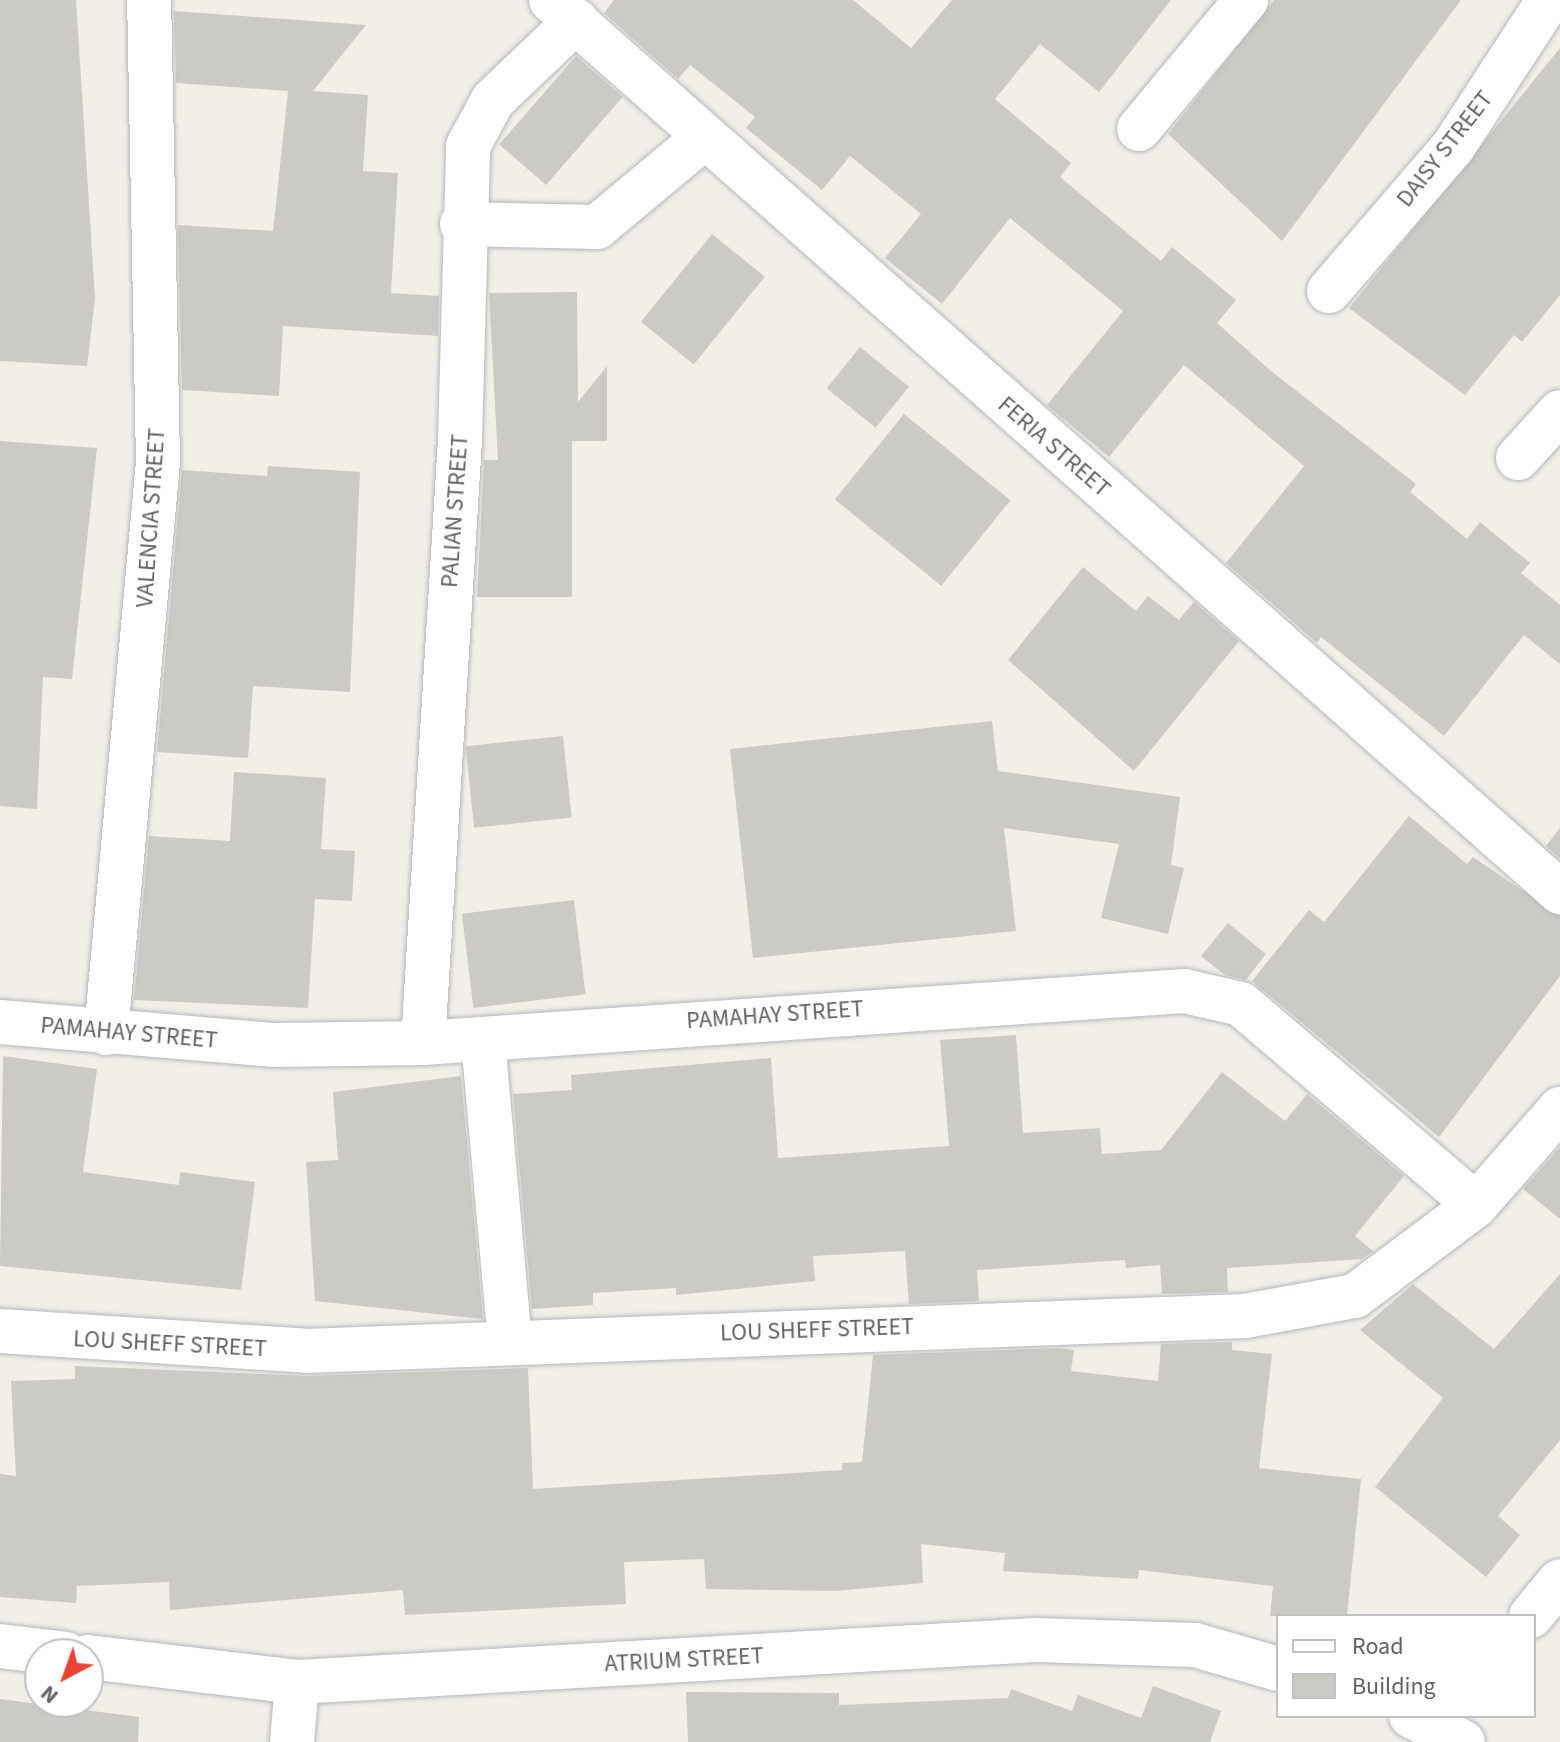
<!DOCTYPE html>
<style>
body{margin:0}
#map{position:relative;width:1560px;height:1742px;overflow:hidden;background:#f1efe8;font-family:"Source Sans 3",sans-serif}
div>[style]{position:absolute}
.building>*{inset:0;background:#cccac5;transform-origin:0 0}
.roads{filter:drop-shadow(0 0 2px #b5b8bc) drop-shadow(0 0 2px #b5b8bc)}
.minor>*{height:44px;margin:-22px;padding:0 22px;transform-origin:22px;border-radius:22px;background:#fff}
span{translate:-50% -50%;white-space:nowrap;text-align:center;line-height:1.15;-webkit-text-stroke:8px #fff;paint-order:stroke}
.street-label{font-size:24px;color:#5f6368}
.legend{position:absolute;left:1276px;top:1614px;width:260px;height:104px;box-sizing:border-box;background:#fff;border:2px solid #bfc1c3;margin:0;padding:10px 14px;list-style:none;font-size:24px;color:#5f6368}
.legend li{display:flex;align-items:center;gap:16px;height:40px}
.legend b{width:40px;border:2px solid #bfc1c3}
.north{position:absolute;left:24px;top:1638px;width:80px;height:80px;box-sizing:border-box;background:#fff;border:2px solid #bfc1c3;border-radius:50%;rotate:221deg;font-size:22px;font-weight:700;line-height:32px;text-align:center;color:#5f6368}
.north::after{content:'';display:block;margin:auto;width:28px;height:36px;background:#ea4335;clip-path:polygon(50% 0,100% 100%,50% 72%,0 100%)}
</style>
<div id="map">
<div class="building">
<div style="clip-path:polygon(0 0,76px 0,95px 299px,87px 366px,0 361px)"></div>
<div style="clip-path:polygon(614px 0,853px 0,911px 48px,952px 0,1171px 0,1099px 92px,1040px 44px,995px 99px,1071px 163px,1060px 177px,1161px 261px,1172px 247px,1236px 300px,1217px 323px,1271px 371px,1416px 484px,1410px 492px,1467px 539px,1480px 522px,1530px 563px,1521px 573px,1560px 605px,1560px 664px,1524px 635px,1444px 736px,1321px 637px,1317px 643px,1226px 563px,1304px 466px,1184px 365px,1109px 457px,1047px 405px,1123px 311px,1010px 218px,942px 304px,885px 258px,921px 214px,850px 156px,822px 190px,746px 128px,755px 117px,690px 65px,678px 79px,604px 13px)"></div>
<div style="clip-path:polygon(1274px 0,1461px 0,1282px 241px,1168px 134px)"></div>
<div style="clip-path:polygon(174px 11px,366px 25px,313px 91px,368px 95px,363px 171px,398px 173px,391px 293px,439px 296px,438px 336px,283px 326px,279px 396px,182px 390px,178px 225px,273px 231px,288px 91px,176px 83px)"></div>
<div style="clip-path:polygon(1560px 48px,1560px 295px,1522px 342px,1514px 335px,1465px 395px,1349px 308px)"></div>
<div style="left:576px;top:56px;width:62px;height:117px;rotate:41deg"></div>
<div style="left:712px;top:234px;width:68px;height:113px;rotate:39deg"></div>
<div style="clip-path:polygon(577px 292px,578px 402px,607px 366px,607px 441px,572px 441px,572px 597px,477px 597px,484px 460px,498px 460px,489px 293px)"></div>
<div style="left:860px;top:347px;width:63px;height:53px;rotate:39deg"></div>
<div style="left:904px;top:414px;width:137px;height:110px;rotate:39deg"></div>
<div style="clip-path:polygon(0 441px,97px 448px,72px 679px,43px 677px,37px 809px,0 806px)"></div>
<div style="clip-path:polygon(268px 466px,360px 472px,350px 692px,253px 686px,248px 758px,157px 752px,182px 470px,267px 476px)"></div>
<div style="clip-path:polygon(1083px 567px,1136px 611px,1148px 596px,1179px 620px,1194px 602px,1239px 641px,1134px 771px,1008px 660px)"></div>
<div style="clip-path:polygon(992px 721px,998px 771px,1180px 797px,1171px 865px,1184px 868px,1168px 934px,1101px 918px,1119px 844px,1004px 828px,1016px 931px,753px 958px,730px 749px)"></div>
<div style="left:563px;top:736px;width:82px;height:98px;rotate:84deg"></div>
<div style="clip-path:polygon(234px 772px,326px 778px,321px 849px,355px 851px,352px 901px,315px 899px,308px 1008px,134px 1000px,149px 836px,230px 841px)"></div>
<div style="clip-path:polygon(1409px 816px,1467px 864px,1473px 857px,1560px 916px,1560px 976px,1439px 1137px,1252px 981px,1309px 910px,1324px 922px)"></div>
<div style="clip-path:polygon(1560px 828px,1560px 859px,1546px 846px)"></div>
<div style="left:574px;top:900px;width:95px;height:113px;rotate:83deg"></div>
<div style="clip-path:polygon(1228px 923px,1266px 954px,1246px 980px,1225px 975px,1201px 956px)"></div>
<div style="clip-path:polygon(1016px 1035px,1023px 1133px,1100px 1128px,1102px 1154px,1161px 1150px,1222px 1072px,1285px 1121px,1307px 1094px,1404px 1176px,1355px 1236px,1373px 1251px,1362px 1259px,1227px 1268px,1228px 1292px,1162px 1294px,1160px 1265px,1126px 1268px,1125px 1260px,977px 1270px,979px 1301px,909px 1304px,905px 1251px,813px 1256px,815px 1281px,676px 1295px,676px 1288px,593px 1293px,593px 1305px,532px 1309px,513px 1094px,572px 1090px,571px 1075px,771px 1058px,778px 1158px,949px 1146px,940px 1040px)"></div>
<div style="clip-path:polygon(3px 1056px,97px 1069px,83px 1172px,179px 1185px,180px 1172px,255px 1182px,241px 1290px,0 1266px)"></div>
<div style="clip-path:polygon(461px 1076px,483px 1319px,315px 1301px,306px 1162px,338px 1160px,333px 1092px)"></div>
<div style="clip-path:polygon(1560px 1147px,1560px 1219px,1523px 1189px)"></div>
<div style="clip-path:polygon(1560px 1274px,1560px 1440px,1498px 1516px,1520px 1535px,1486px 1577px,1375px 1487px,1443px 1398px,1360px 1330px,1413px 1284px,1494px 1349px)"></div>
<div style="clip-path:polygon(1232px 1342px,1232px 1350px,1272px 1354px,1259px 1468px,1361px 1479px,1347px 1616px,1270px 1616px,1273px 1586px,1139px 1570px,1138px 1579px,1003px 1571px,1005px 1553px,921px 1544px,923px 1583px,835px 1591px,706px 1589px,704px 1559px,624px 1562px,626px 1604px,405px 1615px,403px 1590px,170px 1610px,169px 1582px,77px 1586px,76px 1603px,0 1597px,0 1474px,16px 1476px,11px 1381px,75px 1379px,75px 1366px,307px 1376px,528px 1368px,533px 1489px,842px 1470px,842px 1463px,862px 1462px,873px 1355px,1059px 1348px,1074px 1350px,1071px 1371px,1158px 1381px,1161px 1344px)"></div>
<div style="clip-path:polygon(1153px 1686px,1221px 1711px,1210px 1742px,688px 1742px,686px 1692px,839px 1693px,839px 1705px,1008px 1698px,1011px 1689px,1072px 1711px,1078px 1695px,1141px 1718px)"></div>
<div style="clip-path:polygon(0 1699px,139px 1717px,138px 1742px,0 1742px)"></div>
</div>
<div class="roads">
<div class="minor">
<div style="left:551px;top:0;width:1347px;rotate:41.48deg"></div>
<div style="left:1139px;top:129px;width:168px;rotate:-50.3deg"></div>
<div style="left:462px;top:224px;width:135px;rotate:1.3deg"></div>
<div style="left:597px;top:227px;width:139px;rotate:-39.8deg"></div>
<div style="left:1329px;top:291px;width:190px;rotate:-49.3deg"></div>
<div style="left:1453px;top:147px;width:176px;rotate:-56.9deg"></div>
<div style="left:1518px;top:458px;width:62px;rotate:-47.6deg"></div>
<div style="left:0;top:1022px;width:276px;rotate:4.8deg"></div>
<div style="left:275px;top:1045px;width:148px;rotate:-0.8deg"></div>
<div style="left:423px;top:1043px;width:763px;rotate:-3.91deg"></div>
<div style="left:1184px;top:991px;width:58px;rotate:12.8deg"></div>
<div style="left:1241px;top:1004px;width:309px;rotate:40.5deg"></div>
<div style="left:106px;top:1033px;width:573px;rotate:-84.8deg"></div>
<div style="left:158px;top:462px;width:462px;rotate:-91.1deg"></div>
<div style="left:483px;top:1040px;width:301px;rotate:84.9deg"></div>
<div style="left:423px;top:1043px;width:605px;rotate:-86.49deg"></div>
<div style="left:460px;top:439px;width:293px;rotate:-88.4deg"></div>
<div style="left:468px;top:146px;width:52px;rotate:-61.5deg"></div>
<div style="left:493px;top:100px;width:115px;rotate:-43.6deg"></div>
<div style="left:0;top:1331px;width:307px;rotate:3.7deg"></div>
<div style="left:306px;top:1351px;width:940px;rotate:-2.13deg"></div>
<div style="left:1245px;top:1316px;width:112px;rotate:-10.3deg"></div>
<div style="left:1355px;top:1296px;width:151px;rotate:-36.9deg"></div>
<div style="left:1476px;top:1205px;width:128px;rotate:-48.8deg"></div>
<div style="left:1531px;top:1616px;width:45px;rotate:-50.4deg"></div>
<div style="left:0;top:1646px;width:66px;rotate:6.9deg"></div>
<div style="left:88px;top:1657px;width:210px;rotate:6.8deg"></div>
<div style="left:297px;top:1682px;width:740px;rotate:-3.25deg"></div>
<div style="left:1036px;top:1640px;width:159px;rotate:1.8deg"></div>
<div style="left:1195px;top:1645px;width:86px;rotate:16.1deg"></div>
<div style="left:1411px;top:1716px;width:58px;rotate:26.6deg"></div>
<div style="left:292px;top:1742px;width:60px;rotate:-85.2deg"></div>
</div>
</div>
<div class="street-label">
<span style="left:1445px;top:149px;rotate:-52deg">DAISY STREET</span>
<span style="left:1054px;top:447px;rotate:41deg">FERIA STREET</span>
<span style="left:455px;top:511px;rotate:-86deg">PALIAN STREET</span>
<span style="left:151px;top:518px;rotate:-86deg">VALENCIA STREET</span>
<span style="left:775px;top:1015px;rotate:-4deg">PAMAHAY STREET</span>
<span style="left:129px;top:1033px;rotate:5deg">PAMAHAY STREET</span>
<span style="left:817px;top:1330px;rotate:-2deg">LOU SHEFF STREET</span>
<span style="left:170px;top:1344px;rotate:3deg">LOU SHEFF STREET</span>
<span style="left:684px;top:1660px;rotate:-3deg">ATRIUM STREET</span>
</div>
<ul class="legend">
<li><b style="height:10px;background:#fff"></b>Road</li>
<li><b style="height:22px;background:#cccac5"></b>Building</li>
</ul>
<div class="north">N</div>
</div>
